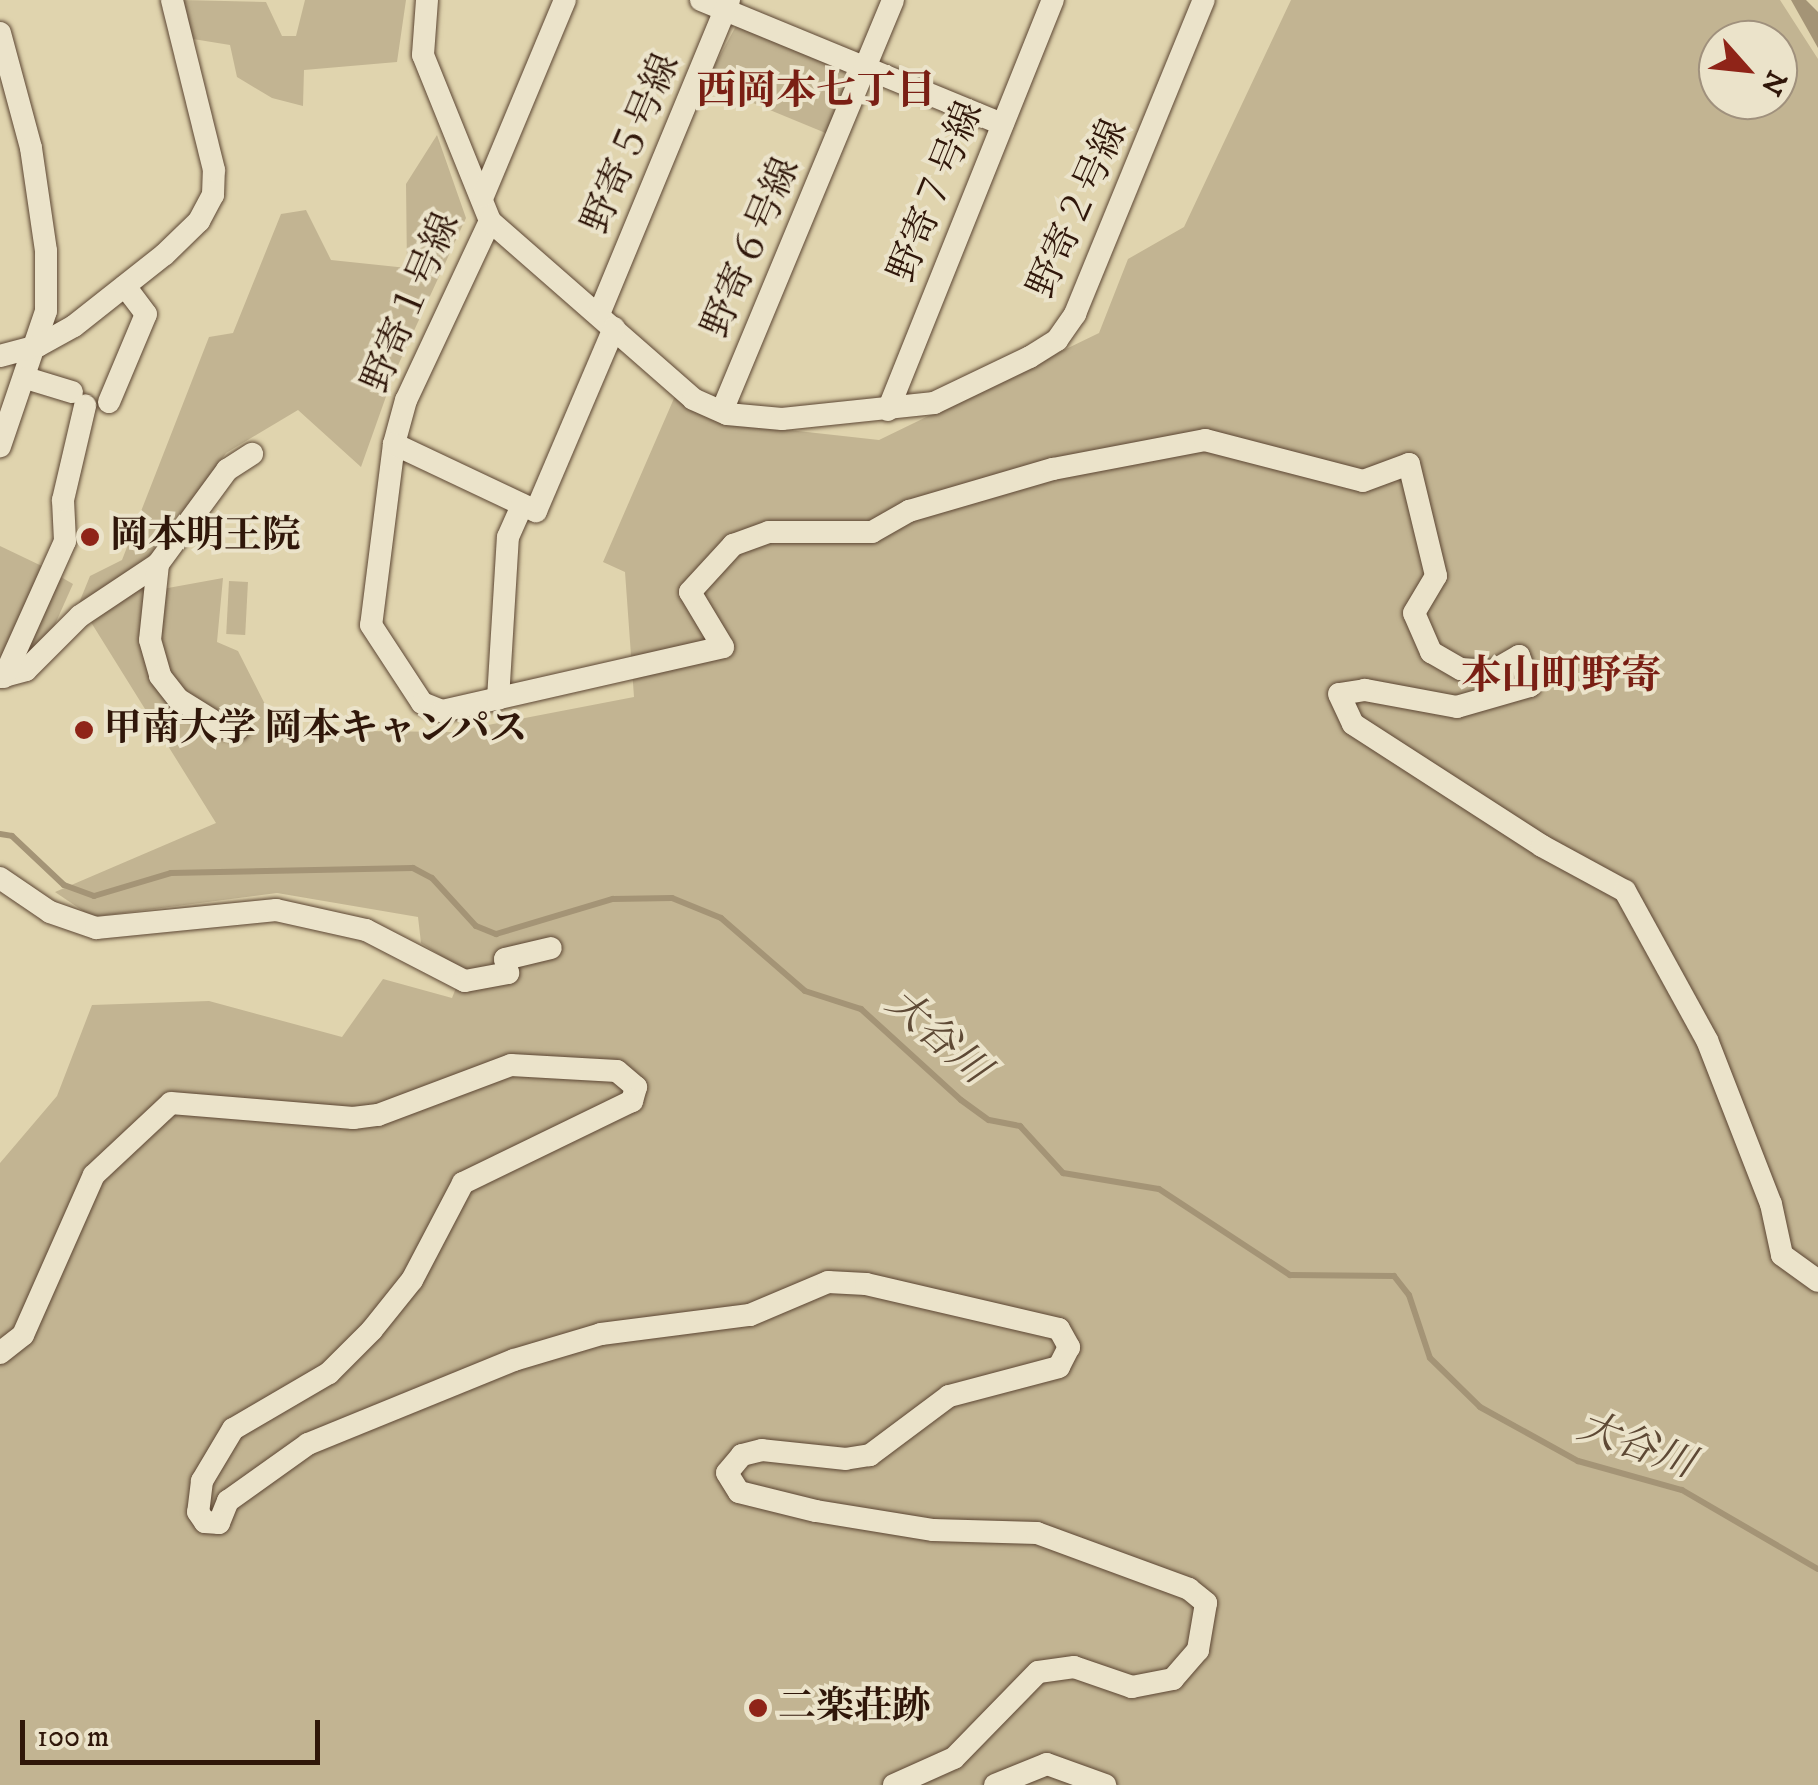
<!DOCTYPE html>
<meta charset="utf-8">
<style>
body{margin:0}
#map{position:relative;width:1818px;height:1785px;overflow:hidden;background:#e0d4ae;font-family:"IM FELL DW Pica","Noto Serif JP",serif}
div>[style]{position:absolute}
.green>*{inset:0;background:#c2b492;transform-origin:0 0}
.water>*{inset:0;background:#a49476}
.stream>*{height:6px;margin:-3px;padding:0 3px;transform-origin:3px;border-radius:3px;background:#a49476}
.roads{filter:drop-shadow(0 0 2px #5c4633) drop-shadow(0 0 2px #5c4633)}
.minor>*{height:22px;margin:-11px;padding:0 11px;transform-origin:11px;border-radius:11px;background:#ebe3ca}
.dots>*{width:28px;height:28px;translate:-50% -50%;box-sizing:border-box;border:5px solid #ebe3ca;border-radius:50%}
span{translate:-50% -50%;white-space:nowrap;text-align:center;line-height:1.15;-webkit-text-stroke:8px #ebe3ca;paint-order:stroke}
.street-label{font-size:38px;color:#30170a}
.poi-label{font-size:38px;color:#30170a;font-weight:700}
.left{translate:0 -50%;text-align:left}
.neighbourhood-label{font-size:40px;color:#7a1f14;font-weight:700}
.water-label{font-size:40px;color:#5e4935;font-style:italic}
.north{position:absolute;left:1698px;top:20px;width:100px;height:100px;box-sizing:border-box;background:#ebe3ca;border:2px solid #a0917d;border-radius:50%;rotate:117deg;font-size:28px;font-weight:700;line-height:40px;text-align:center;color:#30170a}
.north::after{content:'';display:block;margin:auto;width:35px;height:45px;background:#8f2418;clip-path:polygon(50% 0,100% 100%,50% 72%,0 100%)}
.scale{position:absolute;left:20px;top:1720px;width:300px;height:45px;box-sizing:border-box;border:5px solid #30170a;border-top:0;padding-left:12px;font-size:30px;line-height:35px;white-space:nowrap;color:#30170a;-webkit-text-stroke:8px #ebe3ca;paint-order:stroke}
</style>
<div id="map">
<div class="green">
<div style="clip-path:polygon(182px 0,266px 2px,282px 36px,296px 36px,305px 0,406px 0,397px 62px,304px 70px,303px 106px,272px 98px,237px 77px,230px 45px,193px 39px)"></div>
<div style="clip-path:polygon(evenodd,1291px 0,1780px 0,1818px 59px,1818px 1785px,0 1785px,0 1163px,57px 1096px,92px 1005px,209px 1001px,342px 1037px,383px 979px,452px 998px,463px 970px,421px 943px,418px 917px,277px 893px,92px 917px,55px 892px,216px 823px,79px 603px,90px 576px,122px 560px,209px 337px,233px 333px,281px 214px,306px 210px,331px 260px,407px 268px,406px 184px,437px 135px,466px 218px,394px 374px,361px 467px,298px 410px,226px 453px,165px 538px,146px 592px,223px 578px,217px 642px,238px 651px,278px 730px,452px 732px,634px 697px,625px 572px,603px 562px,675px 396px,725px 423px,879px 440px,1099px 333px,1128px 259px,1184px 227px,1291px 0,1718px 40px,1778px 40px,1778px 100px,1718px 100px,1718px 40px)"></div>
<div style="clip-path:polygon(736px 26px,846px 71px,851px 81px,828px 134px,705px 83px)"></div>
<div style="clip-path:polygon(0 546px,46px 568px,0 671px)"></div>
<div style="clip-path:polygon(54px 573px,73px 584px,44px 649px,13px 668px)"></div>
<div style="left:229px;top:581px;width:19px;height:53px;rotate:3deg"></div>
</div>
<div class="water">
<div style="clip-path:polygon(1791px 0,1806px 0,1818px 12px,1818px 48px)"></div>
</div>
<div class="stream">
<div style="left:0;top:834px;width:12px;rotate:9deg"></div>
<div style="left:12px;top:836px;width:71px;rotate:43.3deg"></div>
<div style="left:64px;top:885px;width:32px;rotate:20deg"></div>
<div style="left:94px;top:896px;width:80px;rotate:-16.6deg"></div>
<div style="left:171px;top:873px;width:242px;rotate:-1.2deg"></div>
<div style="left:413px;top:868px;width:21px;rotate:28deg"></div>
<div style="left:432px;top:878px;width:65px;rotate:47.5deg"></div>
<div style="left:476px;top:926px;width:22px;rotate:22deg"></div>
<div style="left:496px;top:934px;width:122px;rotate:-16.7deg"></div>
<div style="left:613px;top:899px;width:59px;rotate:-1deg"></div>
<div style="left:672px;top:898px;width:53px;rotate:22.2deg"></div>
<div style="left:721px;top:918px;width:111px;rotate:41deg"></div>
<div style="left:805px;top:991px;width:59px;rotate:17.8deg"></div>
<div style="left:861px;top:1009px;width:135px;rotate:42.3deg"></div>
<div style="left:961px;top:1100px;width:34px;rotate:36deg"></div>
<div style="left:989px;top:1120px;width:32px;rotate:11deg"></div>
<div style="left:1020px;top:1126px;width:64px;rotate:47.5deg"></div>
<div style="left:1063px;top:1173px;width:97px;rotate:9.5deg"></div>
<div style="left:1159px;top:1189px;width:157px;rotate:33.3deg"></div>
<div style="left:1290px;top:1275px;width:104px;rotate:0.6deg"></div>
<div style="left:1394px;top:1276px;width:24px;rotate:52deg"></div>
<div style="left:1409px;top:1295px;width:66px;rotate:71.6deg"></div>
<div style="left:1430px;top:1358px;width:70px;rotate:44.4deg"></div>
<div style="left:1480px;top:1407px;width:112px;rotate:28.9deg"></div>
<div style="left:1578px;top:1461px;width:108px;rotate:15.6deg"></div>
<div style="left:1682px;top:1490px;width:157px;rotate:30.2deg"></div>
</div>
<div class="roads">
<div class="minor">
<div style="left:427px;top:0;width:55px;rotate:94.2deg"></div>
<div style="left:423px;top:55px;width:179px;rotate:68deg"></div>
<div style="left:490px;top:221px;width:198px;rotate:115.1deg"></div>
<div style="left:406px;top:400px;width:46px;rotate:105.3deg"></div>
<div style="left:394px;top:444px;width:182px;rotate:97.2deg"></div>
<div style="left:371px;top:625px;width:93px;rotate:56.8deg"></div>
<div style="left:422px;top:703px;width:22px;rotate:22deg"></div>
<div style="left:442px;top:711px;width:288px;rotate:-12.8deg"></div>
<div style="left:723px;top:647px;width:64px;rotate:-121deg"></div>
<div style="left:690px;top:592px;width:64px;rotate:-47.5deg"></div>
<div style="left:733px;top:545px;width:38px;rotate:-20deg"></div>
<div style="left:769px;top:532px;width:103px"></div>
<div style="left:872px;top:532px;width:43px;rotate:-29.6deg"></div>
<div style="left:909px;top:511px;width:150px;rotate:-16.3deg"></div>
<div style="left:1053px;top:469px;width:155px;rotate:-10.8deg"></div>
<div style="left:1205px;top:440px;width:163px;rotate:14.5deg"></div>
<div style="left:1363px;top:481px;width:49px;rotate:-20.3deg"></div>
<div style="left:1409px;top:464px;width:115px;rotate:76.4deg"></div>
<div style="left:1436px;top:576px;width:43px;rotate:120.7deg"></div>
<div style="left:1414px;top:613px;width:43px;rotate:66.4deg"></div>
<div style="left:1431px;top:652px;width:34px;rotate:30deg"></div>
<div style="left:1461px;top:669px;width:32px;rotate:4deg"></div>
<div style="left:1493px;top:671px;width:30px;rotate:-30deg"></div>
<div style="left:1519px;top:656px;width:32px;rotate:70deg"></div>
<div style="left:1530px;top:686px;width:76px;rotate:164deg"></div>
<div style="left:1457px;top:707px;width:94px;rotate:-169.5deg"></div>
<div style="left:1365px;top:690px;width:26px;rotate:171deg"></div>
<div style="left:1339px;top:694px;width:33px;rotate:65deg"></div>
<div style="left:1353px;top:724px;width:225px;rotate:32.8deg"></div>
<div style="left:1542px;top:846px;width:94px;rotate:28.5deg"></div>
<div style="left:1625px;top:891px;width:170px;rotate:61.2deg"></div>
<div style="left:1707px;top:1040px;width:176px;rotate:68.7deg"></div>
<div style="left:1771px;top:1204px;width:52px;rotate:77.8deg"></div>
<div style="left:1782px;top:1255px;width:44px;rotate:35.8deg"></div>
<div style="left:701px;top:0;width:326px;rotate:22.4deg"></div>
<div style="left:0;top:33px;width:119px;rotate:74.9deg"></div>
<div style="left:31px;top:148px;width:104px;rotate:81.7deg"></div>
<div style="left:46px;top:251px;width:60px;rotate:90deg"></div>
<div style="left:46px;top:311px;width:143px;rotate:108.8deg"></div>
<div style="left:483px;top:196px;width:212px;rotate:-67.3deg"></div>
<div style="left:490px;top:221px;width:270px;rotate:41.2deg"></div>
<div style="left:693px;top:399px;width:37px;rotate:24deg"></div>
<div style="left:727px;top:414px;width:55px;rotate:5.2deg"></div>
<div style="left:782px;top:419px;width:153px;rotate:-6deg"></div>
<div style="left:934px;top:403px;width:106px;rotate:-25.6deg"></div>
<div style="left:1030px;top:357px;width:32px;rotate:-32deg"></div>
<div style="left:1057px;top:340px;width:32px;rotate:-55deg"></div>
<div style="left:1075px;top:314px;width:339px;rotate:-67.7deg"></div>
<div style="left:599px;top:314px;width:340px;rotate:-67.5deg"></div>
<div style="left:0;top:356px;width:39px;rotate:-15deg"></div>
<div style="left:38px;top:346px;width:41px;rotate:-29.1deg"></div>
<div style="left:74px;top:326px;width:115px;rotate:-38.3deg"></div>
<div style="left:164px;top:255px;width:49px;rotate:-44.2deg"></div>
<div style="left:199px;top:221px;width:30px;rotate:-62deg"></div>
<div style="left:213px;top:195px;width:25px;rotate:-88deg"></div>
<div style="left:214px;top:170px;width:175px;rotate:-103.9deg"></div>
<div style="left:26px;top:378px;width:48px;rotate:16.9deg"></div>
<div style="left:109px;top:402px;width:95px;rotate:-67.2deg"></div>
<div style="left:146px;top:314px;width:35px;rotate:-127deg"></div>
<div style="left:888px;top:410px;width:442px;rotate:-68.1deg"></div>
<div style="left:722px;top:411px;width:445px;rotate:-67.4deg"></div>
<div style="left:394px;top:444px;width:157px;rotate:25.3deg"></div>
<div style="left:536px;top:511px;width:199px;rotate:-66.9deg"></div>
<div style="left:158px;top:564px;width:117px;rotate:-53.7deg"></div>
<div style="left:227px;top:470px;width:30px;rotate:-33deg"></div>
<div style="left:0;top:677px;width:27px;rotate:-15deg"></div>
<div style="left:26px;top:670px;width:76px;rotate:-45deg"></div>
<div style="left:80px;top:616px;width:94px;rotate:-33.7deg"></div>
<div style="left:158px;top:564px;width:76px;rotate:96deg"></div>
<div style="left:150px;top:640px;width:37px;rotate:74deg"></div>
<div style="left:160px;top:676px;width:29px;rotate:52deg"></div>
<div style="left:178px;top:699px;width:53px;rotate:31.9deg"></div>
<div style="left:223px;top:727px;width:15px;rotate:8deg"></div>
<div style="left:4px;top:677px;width:149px;rotate:-65.8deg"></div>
<div style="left:65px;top:541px;width:41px;rotate:-92.8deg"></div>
<div style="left:63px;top:500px;width:97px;rotate:-76.8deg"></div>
<div style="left:498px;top:699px;width:162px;rotate:-86.5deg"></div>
<div style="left:508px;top:537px;width:35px;rotate:-66deg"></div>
<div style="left:0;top:878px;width:60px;rotate:34.2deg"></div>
<div style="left:50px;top:912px;width:49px;rotate:19.2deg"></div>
<div style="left:96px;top:928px;width:181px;rotate:-5.7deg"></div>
<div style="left:276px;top:910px;width:92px;rotate:12.5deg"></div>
<div style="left:366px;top:930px;width:111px;rotate:27.3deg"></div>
<div style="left:465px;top:981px;width:44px;rotate:-10.5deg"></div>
<div style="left:508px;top:973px;width:14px;rotate:-102deg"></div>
<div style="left:505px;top:959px;width:47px;rotate:-13.4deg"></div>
<div style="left:0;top:1353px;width:29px;rotate:-38deg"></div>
<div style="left:23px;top:1335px;width:175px;rotate:-66.1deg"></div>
<div style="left:94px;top:1175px;width:105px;rotate:-43.1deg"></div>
<div style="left:171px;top:1103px;width:183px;rotate:4.7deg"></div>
<div style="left:353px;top:1118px;width:25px;rotate:-7deg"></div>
<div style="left:378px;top:1115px;width:142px;rotate:-20.6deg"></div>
<div style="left:511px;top:1065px;width:106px;rotate:3.2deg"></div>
<div style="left:617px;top:1071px;width:25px;rotate:40deg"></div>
<div style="left:636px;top:1087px;width:15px;rotate:106deg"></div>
<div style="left:632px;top:1101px;width:188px;rotate:154.1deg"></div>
<div style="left:463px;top:1183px;width:110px;rotate:117.7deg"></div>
<div style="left:412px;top:1280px;width:64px;rotate:128.7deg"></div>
<div style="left:372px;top:1330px;width:61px;rotate:135deg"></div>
<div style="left:329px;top:1373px;width:111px;rotate:149.7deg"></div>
<div style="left:233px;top:1429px;width:61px;rotate:120.8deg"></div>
<div style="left:202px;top:1481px;width:31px;rotate:97deg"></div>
<div style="left:198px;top:1512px;width:12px;rotate:55deg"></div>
<div style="left:205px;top:1522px;width:14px;rotate:4deg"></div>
<div style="left:219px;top:1523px;width:24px;rotate:-68deg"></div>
<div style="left:228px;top:1501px;width:98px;rotate:-35.5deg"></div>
<div style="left:308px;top:1444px;width:222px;rotate:-22.2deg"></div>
<div style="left:514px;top:1360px;width:91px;rotate:-16.6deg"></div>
<div style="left:601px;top:1334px;width:150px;rotate:-7.3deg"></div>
<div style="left:750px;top:1315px;width:85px;rotate:-22.9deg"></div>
<div style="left:828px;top:1282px;width:38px;rotate:3deg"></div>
<div style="left:866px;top:1284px;width:198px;rotate:13.1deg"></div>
<div style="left:1059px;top:1329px;width:21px;rotate:61deg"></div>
<div style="left:1069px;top:1347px;width:22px;rotate:117deg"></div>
<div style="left:1059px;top:1367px;width:114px;rotate:165.2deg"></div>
<div style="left:949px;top:1396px;width:99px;rotate:143.2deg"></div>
<div style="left:870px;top:1455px;width:24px;rotate:171deg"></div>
<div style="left:846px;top:1459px;width:84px;rotate:-173.9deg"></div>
<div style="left:762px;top:1450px;width:21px;rotate:166deg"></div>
<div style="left:742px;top:1455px;width:23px;rotate:130deg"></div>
<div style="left:727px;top:1473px;width:22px;rotate:58deg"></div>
<div style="left:739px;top:1492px;width:79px;rotate:13.9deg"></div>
<div style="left:816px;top:1511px;width:119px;rotate:9.2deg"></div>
<div style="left:933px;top:1530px;width:104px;rotate:1.7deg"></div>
<div style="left:1037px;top:1533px;width:162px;rotate:20.2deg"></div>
<div style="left:1189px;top:1589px;width:22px;rotate:39deg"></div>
<div style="left:1206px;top:1603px;width:48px;rotate:99.7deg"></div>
<div style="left:1198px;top:1650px;width:38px;rotate:131deg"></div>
<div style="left:1173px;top:1679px;width:42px;rotate:169deg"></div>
<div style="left:1132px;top:1687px;width:61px;rotate:-161deg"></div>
<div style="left:1074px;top:1667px;width:36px;rotate:172deg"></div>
<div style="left:1038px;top:1672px;width:120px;rotate:134.3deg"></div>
<div style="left:954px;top:1758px;width:66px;rotate:155.8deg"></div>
<div style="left:995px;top:1785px;width:56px;rotate:-22deg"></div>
<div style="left:1047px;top:1764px;width:62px;rotate:19.9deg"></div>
</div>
</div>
<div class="dots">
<div style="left:90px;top:537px;background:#8f2418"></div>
<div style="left:84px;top:730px;background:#8f2418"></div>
<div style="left:758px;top:1708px;background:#8f2418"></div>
</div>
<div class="street-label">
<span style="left:632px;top:144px;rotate:-67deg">野寄５号線</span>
<span style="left:937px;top:192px;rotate:-68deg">野寄７号線</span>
<span style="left:1079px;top:209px;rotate:-66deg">野寄２号線</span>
<span style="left:752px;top:248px;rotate:-67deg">野寄６号線</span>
<span style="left:412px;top:303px;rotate:-67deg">野寄１号線</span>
</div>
<div class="poi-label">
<span class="left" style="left:110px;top:537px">岡本明王院</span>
<span class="left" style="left:104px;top:730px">甲南大学 岡本キャンパス</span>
<span class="left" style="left:778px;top:1708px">二楽荘跡</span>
</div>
<div class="neighbourhood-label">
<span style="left:816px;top:92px">西岡本七丁目</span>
<span style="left:1561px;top:677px">本山町野寄</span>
</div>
<div class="water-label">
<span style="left:937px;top:1037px;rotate:41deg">大谷川</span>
<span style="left:1636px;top:1446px;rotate:20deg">大谷川</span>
</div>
<div class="north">N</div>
<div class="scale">100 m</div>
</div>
